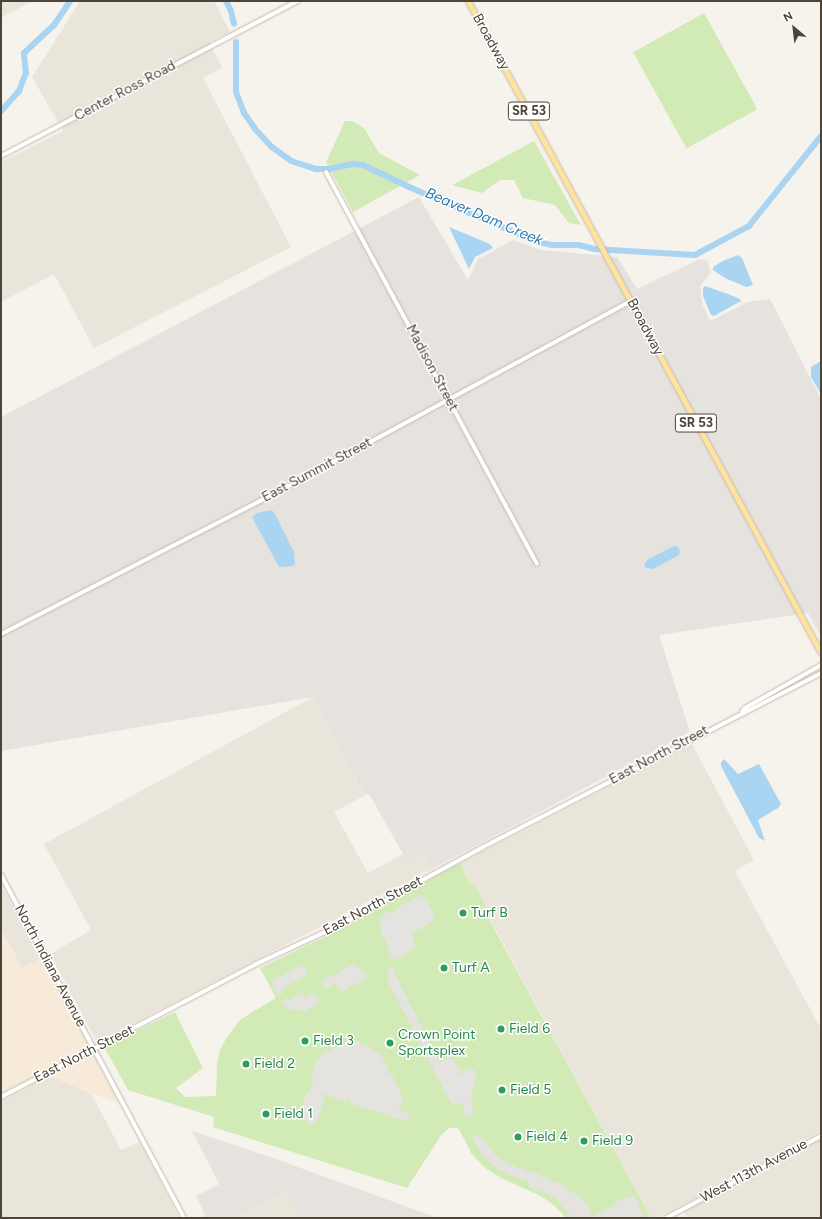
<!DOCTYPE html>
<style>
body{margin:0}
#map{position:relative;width:822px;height:1219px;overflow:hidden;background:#f6f3ec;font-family:Figtree,sans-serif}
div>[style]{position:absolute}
.residential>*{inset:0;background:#eae5da}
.commercial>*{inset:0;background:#f7ead8}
.industrial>*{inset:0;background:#e6e2dd}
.green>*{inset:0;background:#d2eab5;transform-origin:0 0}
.parking>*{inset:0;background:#e5e3e0}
.water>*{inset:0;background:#a9d4f2}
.river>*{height:6px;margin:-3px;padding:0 3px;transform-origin:3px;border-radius:3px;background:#a9d4f2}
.roads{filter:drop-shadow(0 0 1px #c2bbae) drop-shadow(0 0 1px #c2bbae)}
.minor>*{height:4px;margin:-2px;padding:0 2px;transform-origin:2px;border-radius:2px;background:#fff}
.major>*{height:5px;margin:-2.5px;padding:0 2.5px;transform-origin:2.5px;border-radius:2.5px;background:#ffe39c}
.dots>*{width:11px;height:11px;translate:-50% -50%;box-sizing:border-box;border:2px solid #fff;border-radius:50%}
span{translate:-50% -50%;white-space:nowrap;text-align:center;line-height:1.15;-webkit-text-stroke:3px #fff;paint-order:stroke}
.shield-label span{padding:1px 3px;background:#fff;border:1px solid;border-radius:3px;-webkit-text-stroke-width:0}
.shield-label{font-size:13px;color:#4b4439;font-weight:700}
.street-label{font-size:14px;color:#4b4439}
.leisure-label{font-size:14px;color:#27864d}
.left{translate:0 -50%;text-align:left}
.water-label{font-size:15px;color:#2e7ab2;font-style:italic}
.frame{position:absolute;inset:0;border:2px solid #4b4439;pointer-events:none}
.north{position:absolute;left:774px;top:8px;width:40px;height:40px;-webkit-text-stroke:3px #fff;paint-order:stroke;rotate:332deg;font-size:11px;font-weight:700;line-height:16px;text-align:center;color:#4b4439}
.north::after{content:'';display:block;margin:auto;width:14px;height:18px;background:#4b4439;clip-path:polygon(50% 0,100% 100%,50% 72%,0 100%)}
</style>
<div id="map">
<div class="residential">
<div style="clip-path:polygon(1px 1px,32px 1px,1px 18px)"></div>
<div style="clip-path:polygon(80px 1px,214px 1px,230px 32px,209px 42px,222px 68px,203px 78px,291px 247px,94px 348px,54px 274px,1px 302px,1px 162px,63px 131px,32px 77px)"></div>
<div style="clip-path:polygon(313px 697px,364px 796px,334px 812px,368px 873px,403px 854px,407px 861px,423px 853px,432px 869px,97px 1042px,50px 954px,91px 930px,44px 844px)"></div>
<div style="clip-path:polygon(692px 744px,754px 860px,735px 871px,821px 1029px,821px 1131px,658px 1218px,651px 1218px,460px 863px)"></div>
<div style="clip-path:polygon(1px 885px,42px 958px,22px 968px,1px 929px)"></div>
<div style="clip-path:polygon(50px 1076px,91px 1093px,121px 1150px,140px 1142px,179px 1218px,1px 1218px,1px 1095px,4px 1100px)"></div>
<div style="clip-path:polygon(821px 1139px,821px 1218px,687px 1218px,684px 1211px)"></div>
<div style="clip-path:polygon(286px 1191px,300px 1218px,234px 1218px)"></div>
</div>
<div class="commercial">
<div style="clip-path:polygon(1px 929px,22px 968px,42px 958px,120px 1104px,42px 1073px,1px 1093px)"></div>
</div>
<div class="industrial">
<div style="clip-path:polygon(419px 197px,468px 280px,478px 259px,513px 240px,541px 250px,617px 257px,637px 289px,700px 259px,708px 261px,711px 273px,700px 286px,703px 306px,710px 321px,748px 302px,770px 299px,821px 399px,821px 637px,808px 613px,659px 635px,690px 732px,432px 869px,423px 853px,407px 861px,369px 794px,364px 795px,313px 697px,1px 751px,1px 417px)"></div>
<div style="clip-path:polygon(192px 1131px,276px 1159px,438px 1218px,300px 1218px,286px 1191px,234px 1218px,200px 1218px,205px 1215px,196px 1196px,219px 1184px)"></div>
</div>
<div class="green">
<div style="left:704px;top:13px;width:110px;height:81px;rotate:61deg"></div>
<div style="clip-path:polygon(345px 121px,352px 121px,364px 128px,379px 153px,420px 175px,353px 212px,326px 162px)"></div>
<div style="clip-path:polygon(534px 141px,581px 225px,569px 223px,555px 205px,523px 198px,514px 180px,500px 180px,482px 193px,452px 185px)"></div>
<div style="clip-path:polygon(460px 863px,470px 883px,474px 884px,489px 913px,488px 916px,495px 930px,651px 1218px,566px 1218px,555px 1206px,541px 1196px,501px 1178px,485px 1168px,471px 1153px,459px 1129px,457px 1128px,449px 1128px,442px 1134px,407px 1188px,213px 1127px,214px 1117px,128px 1090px,104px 1047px,175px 1012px,203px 1068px,176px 1088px,185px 1097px,216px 1096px,217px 1064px,220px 1050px,227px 1037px,241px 1019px,276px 998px,260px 968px,339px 930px)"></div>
</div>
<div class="parking">
<div style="clip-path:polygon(409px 348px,432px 391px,429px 393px,431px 395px,418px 401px,417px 399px,415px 400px,407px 385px,415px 380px,411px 372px,413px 371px,409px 363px,407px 364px,401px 353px)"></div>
<div style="clip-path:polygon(105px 485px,110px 494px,82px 508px,81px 505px,79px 506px,76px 500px)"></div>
<div style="clip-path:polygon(421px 895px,422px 898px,425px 897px,435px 917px,433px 918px,434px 921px,412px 933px,410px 930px,414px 938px,412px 940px,415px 946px,414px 949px,393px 961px,385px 938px,382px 938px,380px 919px,383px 918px,382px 915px,391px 911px,392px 913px,398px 909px,399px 909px,398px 907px)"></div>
<div style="clip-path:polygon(354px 964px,356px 967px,358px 966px,362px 972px,360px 974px,364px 972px,367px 978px,342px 991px,341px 989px,338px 990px,336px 985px,338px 983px,336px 981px,337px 983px,325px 989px,321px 981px,337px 973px,339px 975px,338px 972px)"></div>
<div style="clip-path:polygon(303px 965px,308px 975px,282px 988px,284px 990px,278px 996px,271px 981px)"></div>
<div style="clip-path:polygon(393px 967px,396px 976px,418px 1020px,416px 1022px,419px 1022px,432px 1047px,427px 1051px,424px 1051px,411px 1026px,413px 1024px,410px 1024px,387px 980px,389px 978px,386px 968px)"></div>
<div style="clip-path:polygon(302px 993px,304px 997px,313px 993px,319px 1003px,304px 1011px,289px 1009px,282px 1003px,287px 998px,289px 1000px)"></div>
<div style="clip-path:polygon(350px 1040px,352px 1043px,353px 1040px,361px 1043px,361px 1046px,364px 1045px,377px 1052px,379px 1052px,389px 1070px,387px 1072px,388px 1074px,391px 1073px,402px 1095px,400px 1097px,404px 1099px,400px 1110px,397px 1111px,402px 1113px,406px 1111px,409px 1116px,407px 1121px,350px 1103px,351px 1101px,347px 1099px,346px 1102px,326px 1095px,327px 1093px,325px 1092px,323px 1095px,325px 1096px,317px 1122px,314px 1122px,313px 1124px,306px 1122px,306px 1119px,303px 1119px,301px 1114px,303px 1113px,300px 1111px,306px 1093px,309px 1093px,314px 1079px,311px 1077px,317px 1059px,320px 1060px,319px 1056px)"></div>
<div style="clip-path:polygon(431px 1050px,432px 1053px,435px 1051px,440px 1063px,450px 1057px,452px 1060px,454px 1059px,461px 1072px,459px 1074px,461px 1075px,463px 1075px,462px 1073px,470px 1068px,472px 1070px,474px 1069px,476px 1074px,474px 1075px,476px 1077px,471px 1096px,473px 1115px,469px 1117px,465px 1116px,463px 1103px,452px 1105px,433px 1069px,435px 1067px,432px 1067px,426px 1056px,428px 1055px,427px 1052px)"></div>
<div style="clip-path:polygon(478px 1135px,479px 1138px,482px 1137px,486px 1144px,484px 1146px,487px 1145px,501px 1160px,501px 1163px,503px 1161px,519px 1168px,519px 1171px,521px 1168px,527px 1170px,527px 1173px,529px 1174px,530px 1171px,542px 1175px,542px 1178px,545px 1177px,553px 1182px,558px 1182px,571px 1193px,573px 1191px,589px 1207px,592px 1213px,590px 1214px,591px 1217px,616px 1205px,615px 1202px,628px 1196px,629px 1198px,635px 1196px,640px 1204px,637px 1206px,643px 1213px,643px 1217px,587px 1218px,586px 1216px,573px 1218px,559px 1203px,560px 1201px,548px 1194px,529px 1187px,528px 1178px,525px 1180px,510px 1175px,508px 1174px,508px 1171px,506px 1171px,505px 1173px,490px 1163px,488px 1161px,489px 1159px,488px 1157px,486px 1159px,484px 1157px,472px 1138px)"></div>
</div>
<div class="water">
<div style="clip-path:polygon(449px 227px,490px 244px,493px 248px,475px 257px,469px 269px)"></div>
<div style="clip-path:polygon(738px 255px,742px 258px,753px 285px,746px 287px,725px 278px,713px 270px,713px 267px,723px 261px)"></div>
<div style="clip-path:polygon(705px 286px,728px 294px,740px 299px,741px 301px,714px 316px,711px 315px,703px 296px,703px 288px)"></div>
<div style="clip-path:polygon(821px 361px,821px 394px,811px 377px,811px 367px)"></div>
<div style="clip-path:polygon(271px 510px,274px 512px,294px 552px,295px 565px,292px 566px,279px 567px,252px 517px,257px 513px)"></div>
<div style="clip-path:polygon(674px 546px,678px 547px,680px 551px,679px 555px,653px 569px,646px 568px,644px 565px,647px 560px)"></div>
<div style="clip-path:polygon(724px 759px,738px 774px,759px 764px,781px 804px,778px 808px,758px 820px,765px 841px,759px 838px,721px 766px,721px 763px)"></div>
</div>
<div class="river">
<div style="left:226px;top:1px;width:11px;rotate:63deg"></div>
<div style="left:231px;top:11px;width:13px;rotate:77deg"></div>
<div style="left:236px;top:42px;width:50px;rotate:90deg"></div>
<div style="left:236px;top:92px;width:22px;rotate:69deg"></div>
<div style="left:244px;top:113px;width:19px;rotate:55deg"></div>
<div style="left:255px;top:129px;width:25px;rotate:47deg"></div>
<div style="left:272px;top:147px;width:24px;rotate:36deg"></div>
<div style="left:291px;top:161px;width:25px;rotate:18deg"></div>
<div style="left:315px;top:169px;width:14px"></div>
<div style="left:329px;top:169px;width:25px;rotate:-12deg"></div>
<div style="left:353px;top:164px;width:10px;rotate:6deg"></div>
<div style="left:363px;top:165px;width:51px;rotate:25.6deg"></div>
<div style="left:409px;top:187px;width:139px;rotate:23.3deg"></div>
<div style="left:537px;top:242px;width:15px;rotate:11deg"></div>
<div style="left:552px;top:245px;width:27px"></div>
<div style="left:579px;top:245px;width:16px;rotate:15deg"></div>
<div style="left:594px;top:249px;width:101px;rotate:3.4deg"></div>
<div style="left:695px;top:255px;width:61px;rotate:-28.2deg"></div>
<div style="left:749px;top:226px;width:115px;rotate:-51.3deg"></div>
<div style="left:1px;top:111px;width:27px;rotate:-48deg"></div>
<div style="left:19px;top:91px;width:19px;rotate:-69deg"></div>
<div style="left:26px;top:73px;width:20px;rotate:-96deg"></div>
<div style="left:24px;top:53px;width:41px;rotate:-43deg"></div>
<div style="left:54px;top:25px;width:29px;rotate:-56deg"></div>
</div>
<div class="roads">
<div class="minor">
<div style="left:1px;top:156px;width:335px;rotate:-27.6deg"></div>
<div style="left:326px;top:172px;width:445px;rotate:61.7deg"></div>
<div style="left:1px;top:634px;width:305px;rotate:-27.2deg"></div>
<div style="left:272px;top:495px;width:408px;rotate:-28.4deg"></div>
<div style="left:742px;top:712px;width:5px;rotate:-53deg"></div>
<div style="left:745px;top:708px;width:87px;rotate:-29.5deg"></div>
<div style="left:1px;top:875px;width:389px;rotate:61.9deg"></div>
<div style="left:1px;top:1097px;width:288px;rotate:-27.5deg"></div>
<div style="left:256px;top:964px;width:93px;rotate:-24.9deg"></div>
<div style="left:340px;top:925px;width:163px;rotate:-28.6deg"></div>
<div style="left:483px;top:847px;width:380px;rotate:-27.2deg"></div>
<div style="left:666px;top:1218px;width:175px;rotate:-27.9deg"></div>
</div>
<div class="major">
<div style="left:468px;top:1px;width:741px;rotate:61.57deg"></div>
</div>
</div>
<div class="dots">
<div style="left:463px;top:913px;background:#2e9e5b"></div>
<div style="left:444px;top:968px;background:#2e9e5b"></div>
<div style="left:501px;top:1029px;background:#2e9e5b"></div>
<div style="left:305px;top:1041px;background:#2e9e5b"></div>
<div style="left:390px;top:1043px;background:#2e9e5b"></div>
<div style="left:246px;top:1064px;background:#2e9e5b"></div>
<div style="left:502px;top:1090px;background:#2e9e5b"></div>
<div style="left:266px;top:1114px;background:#2e9e5b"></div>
<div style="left:518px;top:1137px;background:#2e9e5b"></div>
<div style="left:584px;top:1141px;background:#2e9e5b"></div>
</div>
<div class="shield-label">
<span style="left:529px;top:111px">SR 53</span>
<span style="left:696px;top:423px">SR 53</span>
</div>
<div class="street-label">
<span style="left:491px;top:42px;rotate:61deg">Broadway</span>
<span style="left:125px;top:91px;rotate:-28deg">Center Ross Road</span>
<span style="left:645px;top:327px;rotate:62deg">Broadway</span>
<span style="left:432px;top:368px;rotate:62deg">Madison Street</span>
<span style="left:317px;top:470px;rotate:-28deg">East Summit Street</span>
<span style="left:659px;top:755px;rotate:-28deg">East North Street</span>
<span style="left:373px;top:906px;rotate:-28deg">East North Street</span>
<span style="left:50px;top:966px;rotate:62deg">North Indiana Avenue</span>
<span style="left:84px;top:1054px;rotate:-27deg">East North Street</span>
<span style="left:754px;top:1171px;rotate:-28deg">West 113th Avenue</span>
</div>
<div class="leisure-label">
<span class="left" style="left:471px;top:913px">Turf B</span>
<span class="left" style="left:452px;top:968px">Turf A</span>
<span class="left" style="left:509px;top:1029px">Field 6</span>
<span class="left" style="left:398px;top:1043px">Crown Point<br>Sportsplex</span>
<span class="left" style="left:313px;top:1041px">Field 3</span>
<span class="left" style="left:254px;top:1064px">Field 2</span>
<span class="left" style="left:510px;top:1090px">Field 5</span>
<span class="left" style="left:274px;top:1114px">Field 1</span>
<span class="left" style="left:526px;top:1137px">Field 4</span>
<span class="left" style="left:592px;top:1141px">Field 9</span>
</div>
<div class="water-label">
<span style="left:484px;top:217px;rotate:23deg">Beaver Dam Creek</span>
</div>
<div class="frame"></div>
<div class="north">N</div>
</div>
